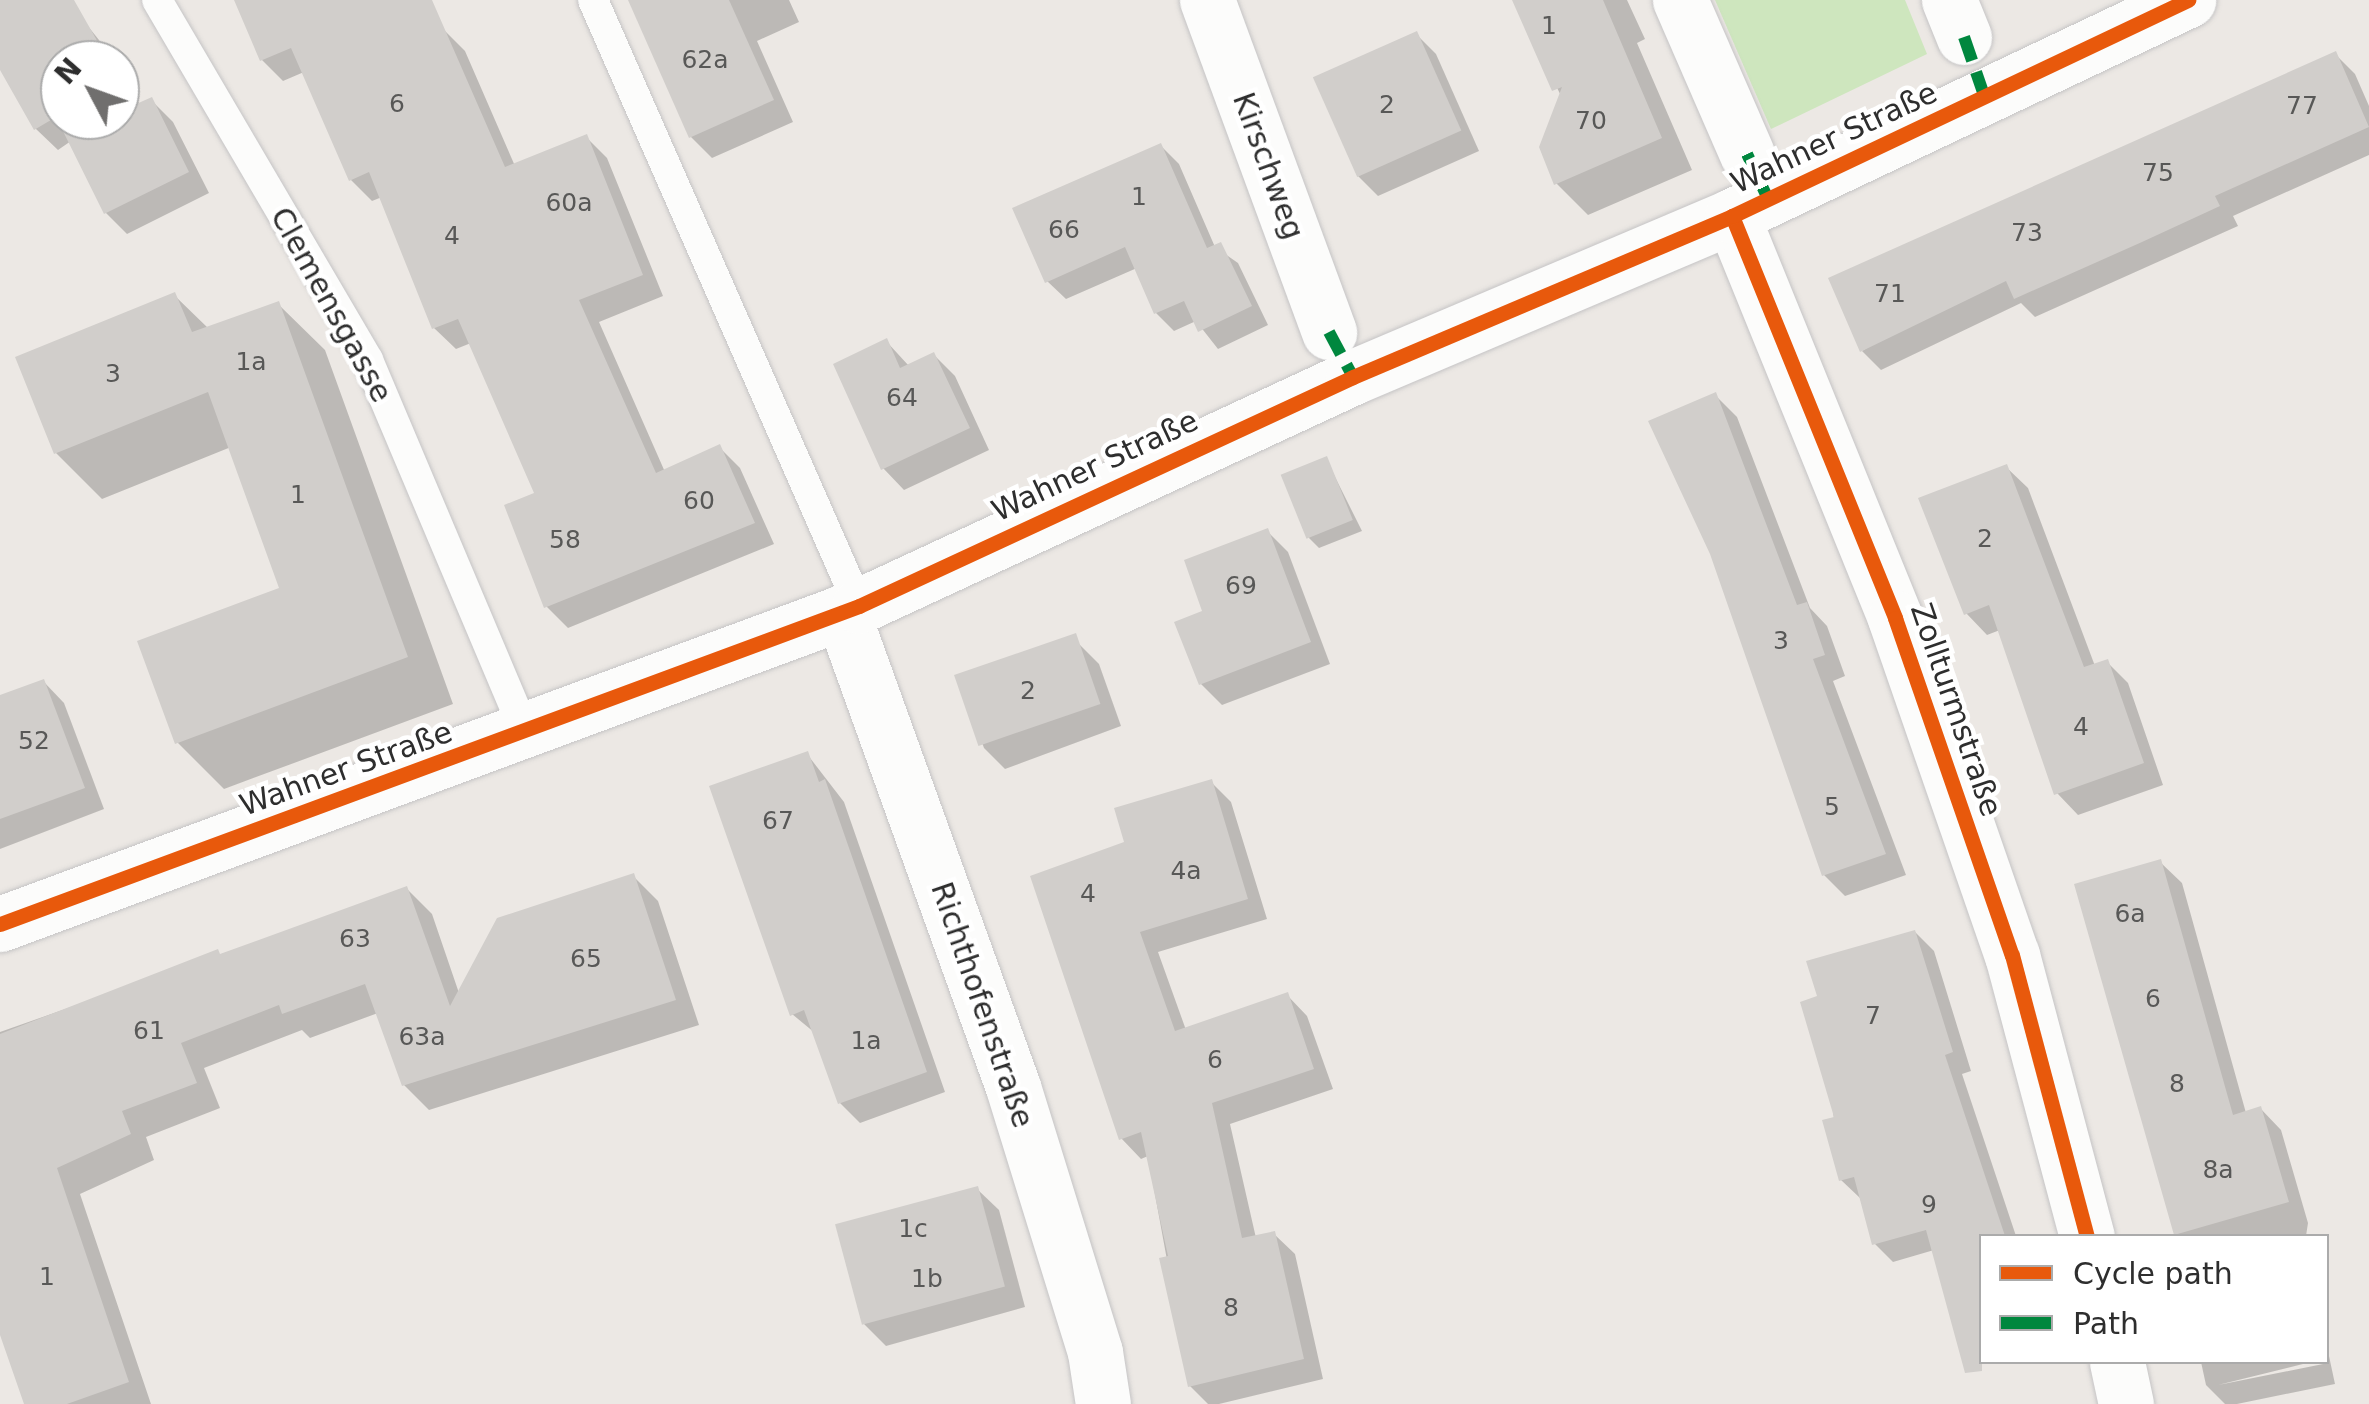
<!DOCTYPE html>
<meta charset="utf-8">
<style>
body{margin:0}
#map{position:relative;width:2369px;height:1404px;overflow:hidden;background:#ece8e4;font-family:"DejaVu Sans",sans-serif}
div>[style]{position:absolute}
.green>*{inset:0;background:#cee6be}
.shadow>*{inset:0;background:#0003}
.building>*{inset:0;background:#d1cecb;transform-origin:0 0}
.roads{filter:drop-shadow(0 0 2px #c5c4c5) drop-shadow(0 0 2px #c5c4c5)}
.lane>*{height:30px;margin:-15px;padding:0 15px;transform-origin:15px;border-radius:15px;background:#fcfcfb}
.street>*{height:55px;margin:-27.5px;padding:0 27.5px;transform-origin:27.5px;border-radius:27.5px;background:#fcfcfb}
.secondary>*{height:55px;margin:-27.5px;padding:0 27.5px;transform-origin:27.5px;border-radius:27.5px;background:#fcfcfb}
.quiet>*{height:12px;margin-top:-6px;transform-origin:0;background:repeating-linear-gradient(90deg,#00873e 0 25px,transparent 0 37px)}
.cycleway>*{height:15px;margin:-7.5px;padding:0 7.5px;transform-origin:7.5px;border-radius:7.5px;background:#e8590c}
span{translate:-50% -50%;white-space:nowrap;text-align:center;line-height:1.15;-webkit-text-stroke:9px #fff;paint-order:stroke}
.number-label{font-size:25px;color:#585857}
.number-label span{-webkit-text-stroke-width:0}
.street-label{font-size:30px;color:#2e2e2e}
.legend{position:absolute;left:1979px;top:1234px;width:350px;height:130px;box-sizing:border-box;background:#fff;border:2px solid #ababab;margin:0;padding:12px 18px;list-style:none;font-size:30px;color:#2e2e2e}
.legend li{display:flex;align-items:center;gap:20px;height:50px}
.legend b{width:50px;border:2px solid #ababab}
.north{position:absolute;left:40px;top:40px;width:100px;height:100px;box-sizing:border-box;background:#fff;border:2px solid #ababab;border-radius:50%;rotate:311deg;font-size:28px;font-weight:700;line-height:40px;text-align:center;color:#2e2e2e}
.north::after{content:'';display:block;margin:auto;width:35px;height:45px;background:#706f6e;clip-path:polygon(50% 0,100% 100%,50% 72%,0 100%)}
</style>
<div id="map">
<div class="green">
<div style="clip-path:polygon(1715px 0,1905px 0,1927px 54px,1771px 129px)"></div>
</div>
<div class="shadow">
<div style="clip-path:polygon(0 0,40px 0,83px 20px,115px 60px,60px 60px,60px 120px,120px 120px,120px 68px,140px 105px,151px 100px,173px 122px,209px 193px,127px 234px,106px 213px,71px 141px,58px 150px,36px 129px,0 65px)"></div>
<div style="clip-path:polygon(237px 0,390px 0,443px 29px,465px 51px,515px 166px,586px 137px,607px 158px,663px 296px,599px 322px,665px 472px,719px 447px,740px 468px,774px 544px,568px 628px,547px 607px,537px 495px,471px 343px,456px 349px,434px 328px,382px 197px,372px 201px,351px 180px,304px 72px,283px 81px,262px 60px)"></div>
<div style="clip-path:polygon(631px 0,789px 0,799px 22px,757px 41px,793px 122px,712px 158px,691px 137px)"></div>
<div style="clip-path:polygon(1515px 0,1627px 0,1645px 39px,1637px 43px,1692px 170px,1588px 215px,1556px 183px,1561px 96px)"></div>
<div style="clip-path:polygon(1416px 34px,1436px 54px,1479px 151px,1378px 196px,1358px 176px)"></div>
<div style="clip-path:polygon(2335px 54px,2355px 74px,2369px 106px,2369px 155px,2233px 216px,2238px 226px,2035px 317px,2021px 303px,1881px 370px,1862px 351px)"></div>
<div style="clip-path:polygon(1161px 146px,1179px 164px,1215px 247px,1238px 263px,1268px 325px,1218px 349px,1196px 321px,1174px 331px,1156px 313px,1137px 268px,1066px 299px,1047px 281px)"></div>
<div style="clip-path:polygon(174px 295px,209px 329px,278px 304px,325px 350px,453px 704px,224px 789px,177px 742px,282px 590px,231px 447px,102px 499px,56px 453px)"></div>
<div style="clip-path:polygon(886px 341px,909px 366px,934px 355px,955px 376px,989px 450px,904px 490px,883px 468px)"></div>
<div style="clip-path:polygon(1715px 395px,1737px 417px,1810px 608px,1827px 626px,1845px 676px,1833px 681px,1906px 875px,1845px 896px,1824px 875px)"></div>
<div style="clip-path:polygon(1326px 459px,1362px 531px,1319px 548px,1309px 538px)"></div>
<div style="clip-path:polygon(2006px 467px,2028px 488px,2095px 666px,2107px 662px,2128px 683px,2163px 785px,2078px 815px,2057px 793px,2000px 630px,1987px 635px,1966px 613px)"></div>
<div style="clip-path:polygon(1267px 531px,1288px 552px,1330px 664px,1222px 705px,1201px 684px,1206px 612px)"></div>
<div style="clip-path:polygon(1077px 642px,1099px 664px,1121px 726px,1005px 769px,984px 748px,958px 679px)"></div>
<div style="clip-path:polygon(43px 681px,64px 703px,104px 809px,0 849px,0 698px)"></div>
<div style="clip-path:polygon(807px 754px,844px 802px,945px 1092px,860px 1123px,840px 1103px,815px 1033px,792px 1014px)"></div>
<div style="clip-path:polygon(1211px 782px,1231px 802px,1267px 919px,1158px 952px,1186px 1030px,1287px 995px,1307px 1016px,1333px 1089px,1230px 1124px,1256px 1238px,1274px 1234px,1295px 1254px,1323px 1379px,1219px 1404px,1208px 1404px,1190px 1386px,1148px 1156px,1141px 1159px,1121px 1138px,1127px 844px)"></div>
<div style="clip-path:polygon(2160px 862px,2182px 883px,2246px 1113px,2260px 1108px,2281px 1130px,2308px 1223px,2306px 1236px,2177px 1236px,2078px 886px)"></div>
<div style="clip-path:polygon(633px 876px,658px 901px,699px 1025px,429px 1110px,404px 1085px,378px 1013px,310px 1038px,302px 1030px,204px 1068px,220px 1108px,146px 1137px,154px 1160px,80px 1194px,151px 1404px,25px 1404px,0 1330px,0 1032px,407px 889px,432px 914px,459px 993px)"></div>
<div style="clip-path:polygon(1915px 932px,1934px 951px,1971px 1071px,1962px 1074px,2016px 1236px,1982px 1236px,1893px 1262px,1875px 1244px,1860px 1198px,1841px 1180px,1820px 998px)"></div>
<div style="clip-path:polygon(977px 1189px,999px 1210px,1025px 1307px,886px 1346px,864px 1324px)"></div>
<div style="clip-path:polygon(2326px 1342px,2335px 1384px,2237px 1404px,2225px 1404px,2206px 1385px,2201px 1362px,2311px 1362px,2218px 1385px,2328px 1363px)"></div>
</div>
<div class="building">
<div style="clip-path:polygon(0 0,74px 0,108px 60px,60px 60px,60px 120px,120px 120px,120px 81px,134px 105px,152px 97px,189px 172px,104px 214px,56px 117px,34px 130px,0 70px)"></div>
<div style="clip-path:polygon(234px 0,432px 0,505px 167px,587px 134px,643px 275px,579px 300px,656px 473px,720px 444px,755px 523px,544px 608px,504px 505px,534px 493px,458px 319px,432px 329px,369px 172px,349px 181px,291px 48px,260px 61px)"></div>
<div style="clip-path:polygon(628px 0,729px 0,774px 100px,689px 138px)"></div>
<div style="clip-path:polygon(1512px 0,1603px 0,1662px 138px,1554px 185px,1539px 147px,1562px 87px,1552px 91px)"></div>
<div style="left:1417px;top:31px;width:109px;height:114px;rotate:66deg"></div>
<div style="clip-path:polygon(2336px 51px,2369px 127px,2215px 196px,2220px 206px,2142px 242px,2014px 299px,2006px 281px,1860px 352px,1828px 278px)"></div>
<div style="clip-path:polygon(1161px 143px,1207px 248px,1221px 242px,1252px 306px,1198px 332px,1184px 301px,1154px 314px,1125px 247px,1045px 283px,1012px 208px)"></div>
<div style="clip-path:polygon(175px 292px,192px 332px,279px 301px,408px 657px,175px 744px,137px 641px,279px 588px,208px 392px,54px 454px,15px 357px)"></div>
<div style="clip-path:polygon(887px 338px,900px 368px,934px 352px,970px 428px,881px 470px,833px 364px)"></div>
<div style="clip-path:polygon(1716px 392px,1797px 605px,1807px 602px,1825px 655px,1813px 659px,1886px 854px,1822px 876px,1710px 554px,1648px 421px)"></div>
<div style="left:1327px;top:456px;width:69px;height:50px;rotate:68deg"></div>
<div style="clip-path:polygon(2007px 464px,2084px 667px,2108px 659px,2144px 763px,2054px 795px,1989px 605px,1964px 615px,1918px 498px)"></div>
<div style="clip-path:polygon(1268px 528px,1311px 642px,1199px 685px,1174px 622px,1202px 611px,1184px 560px)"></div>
<div style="left:1076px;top:633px;width:75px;height:129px;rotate:71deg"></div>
<div style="clip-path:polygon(44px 679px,85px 788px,0 819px,0 695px)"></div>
<div style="clip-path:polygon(808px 751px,819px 782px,825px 779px,927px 1072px,838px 1104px,804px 1010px,790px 1016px,709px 786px)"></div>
<div style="clip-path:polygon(1212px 779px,1248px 899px,1140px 932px,1175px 1031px,1288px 992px,1314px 1069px,1212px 1103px,1242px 1238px,1275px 1231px,1304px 1359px,1188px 1387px,1159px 1258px,1168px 1256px,1141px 1132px,1119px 1140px,1030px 876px,1124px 842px,1114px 808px)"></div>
<div style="clip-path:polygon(2161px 859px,2233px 1115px,2261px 1106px,2289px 1202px,2174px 1235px,2074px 884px)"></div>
<div style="clip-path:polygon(634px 873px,676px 1000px,402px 1086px,365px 984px,282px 1014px,279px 1005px,181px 1043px,197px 1083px,122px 1111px,131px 1134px,57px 1168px,129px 1382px,67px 1404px,24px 1404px,0 1335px,0 1034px,218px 949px,220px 954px,407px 886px,450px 1006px,497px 918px)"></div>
<div style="clip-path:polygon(1915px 930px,1953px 1052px,1945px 1055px,2005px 1236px,1982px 1236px,1982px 1371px,1965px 1373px,1926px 1230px,1872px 1245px,1854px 1177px,1839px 1181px,1822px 1120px,1834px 1117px,1800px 1002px,1817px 996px,1806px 961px)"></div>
<div style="left:978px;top:1186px;width:104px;height:148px;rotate:75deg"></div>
</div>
<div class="roads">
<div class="lane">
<div style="left:157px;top:0;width:417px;rotate:59.6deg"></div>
<div style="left:368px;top:360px;width:406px;rotate:67.1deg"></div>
<div style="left:593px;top:0;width:662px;rotate:66.3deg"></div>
</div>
<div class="street">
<div style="left:1207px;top:0;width:354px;rotate:69.8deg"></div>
<div style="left:1680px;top:0;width:168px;rotate:66.5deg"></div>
<div style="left:1949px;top:0;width:40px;rotate:68deg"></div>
<div style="left:1732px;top:216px;width:434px;rotate:67.9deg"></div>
<div style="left:1895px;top:618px;width:357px;rotate:70.9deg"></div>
<div style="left:2012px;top:955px;width:291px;rotate:75.1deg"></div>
<div style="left:842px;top:612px;width:505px;rotate:70.2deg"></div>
<div style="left:1013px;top:1087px;width:277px;rotate:72.8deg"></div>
<div style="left:1095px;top:1352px;width:53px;rotate:81.3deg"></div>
<div style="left:2117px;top:1362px;width:43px;rotate:77.9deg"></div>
</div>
<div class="secondary">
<div style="left:0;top:924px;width:916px;rotate:-20.31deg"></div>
<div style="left:859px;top:606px;width:544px;rotate:-24.87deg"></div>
<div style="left:1353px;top:377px;width:412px;rotate:-23deg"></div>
<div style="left:1732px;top:216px;width:505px;rotate:-25.35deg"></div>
</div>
</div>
<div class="quiet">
<div style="left:1964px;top:37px;width:65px;rotate:71deg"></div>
<div style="left:1747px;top:154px;width:50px;rotate:65deg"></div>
<div style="left:1329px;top:332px;width:51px;rotate:61.9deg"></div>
</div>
<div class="cycleway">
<div style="left:1732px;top:216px;width:434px;rotate:67.9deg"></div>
<div style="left:1895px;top:618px;width:357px;rotate:70.9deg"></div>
<div style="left:2012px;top:955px;width:291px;rotate:75.1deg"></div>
<div style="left:0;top:924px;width:916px;rotate:-20.31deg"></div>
<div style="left:859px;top:606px;width:544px;rotate:-24.87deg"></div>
<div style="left:1353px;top:377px;width:412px;rotate:-23deg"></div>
<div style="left:1732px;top:216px;width:505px;rotate:-25.35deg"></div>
</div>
<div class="number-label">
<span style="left:1549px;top:26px">1</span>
<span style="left:705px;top:60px">62a</span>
<span style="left:397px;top:104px">6</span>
<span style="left:1387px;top:105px">2</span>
<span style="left:2302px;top:106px">77</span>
<span style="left:1591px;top:121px">70</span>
<span style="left:2158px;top:173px">75</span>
<span style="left:1139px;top:197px">1</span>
<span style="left:569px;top:203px">60a</span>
<span style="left:1064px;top:230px">66</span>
<span style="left:2027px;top:233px">73</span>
<span style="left:452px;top:236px">4</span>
<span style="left:1890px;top:294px">71</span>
<span style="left:251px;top:362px">1a</span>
<span style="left:113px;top:374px">3</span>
<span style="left:902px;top:398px">64</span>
<span style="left:298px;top:495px">1</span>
<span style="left:699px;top:501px">60</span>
<span style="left:1985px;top:539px">2</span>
<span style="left:565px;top:540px">58</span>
<span style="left:1241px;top:586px">69</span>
<span style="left:1781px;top:641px">3</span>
<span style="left:1028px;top:691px">2</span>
<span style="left:2081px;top:727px">4</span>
<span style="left:34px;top:741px">52</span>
<span style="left:1832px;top:807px">5</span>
<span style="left:778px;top:821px">67</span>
<span style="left:1186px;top:871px">4a</span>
<span style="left:1088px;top:894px">4</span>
<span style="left:2130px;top:914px">6a</span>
<span style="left:355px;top:939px">63</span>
<span style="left:586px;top:959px">65</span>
<span style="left:2153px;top:999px">6</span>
<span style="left:1873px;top:1016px">7</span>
<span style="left:149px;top:1031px">61</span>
<span style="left:422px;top:1037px">63a</span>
<span style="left:866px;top:1041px">1a</span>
<span style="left:1215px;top:1060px">6</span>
<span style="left:2177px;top:1084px">8</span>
<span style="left:2218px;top:1170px">8a</span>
<span style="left:1929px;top:1205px">9</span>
<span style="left:913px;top:1229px">1c</span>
<span style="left:47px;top:1277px">1</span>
<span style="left:927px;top:1279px">1b</span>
<span style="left:1231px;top:1308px">8</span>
</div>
<div class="street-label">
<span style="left:1834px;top:138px;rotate:-25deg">Wahner Straße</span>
<span style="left:1268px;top:166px;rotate:70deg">Kirschweg</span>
<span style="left:331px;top:305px;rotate:61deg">Clemensgasse</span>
<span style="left:1095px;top:466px;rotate:-25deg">Wahner Straße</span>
<span style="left:1956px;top:710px;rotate:71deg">Zollturmstraße</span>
<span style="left:346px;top:769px;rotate:-20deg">Wahner Straße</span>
<span style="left:982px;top:1005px;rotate:71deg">Richthofenstraße</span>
</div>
<ul class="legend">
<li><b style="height:12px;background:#e8590c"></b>Cycle path</li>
<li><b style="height:12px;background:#00873e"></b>Path</li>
</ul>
<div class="north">N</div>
</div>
